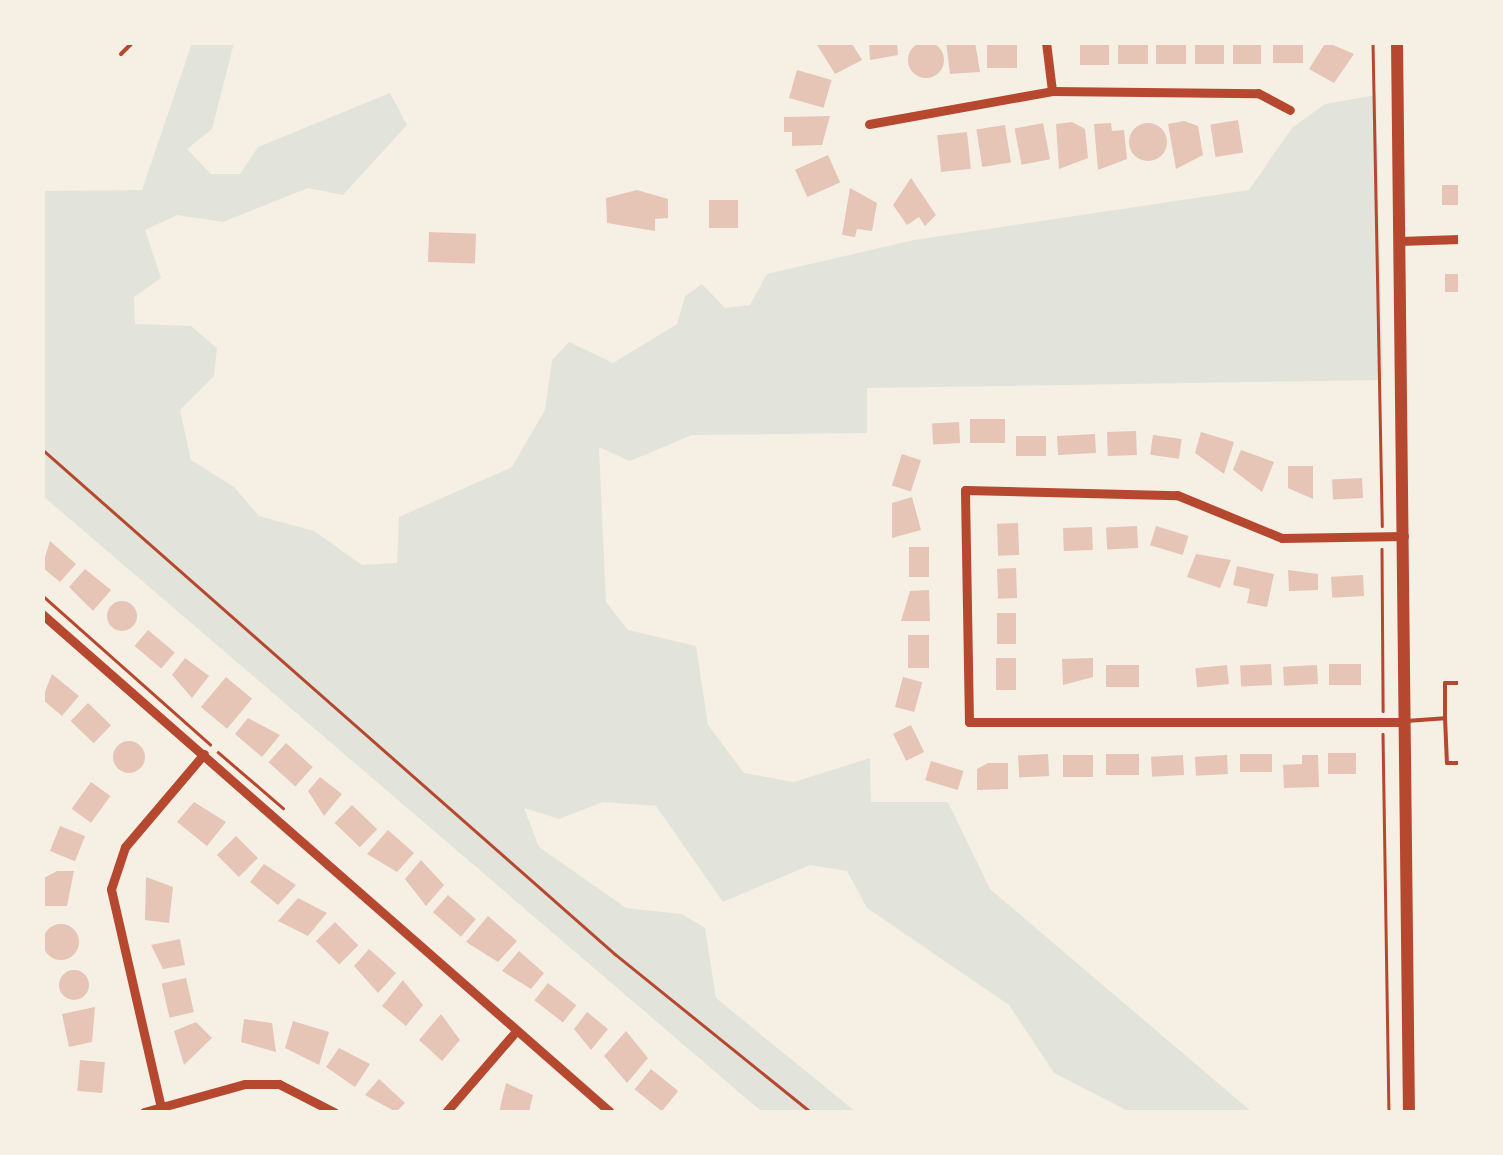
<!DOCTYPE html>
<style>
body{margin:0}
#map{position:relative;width:1503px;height:1155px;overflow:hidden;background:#f6efe4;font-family:Cabin,sans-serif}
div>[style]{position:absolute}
.green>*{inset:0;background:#e2e4dc}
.building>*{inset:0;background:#e6c5b7;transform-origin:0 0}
.round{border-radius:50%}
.path>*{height:2.5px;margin:-1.25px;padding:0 1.25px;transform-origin:1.25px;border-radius:1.25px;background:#b5482f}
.service>*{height:4px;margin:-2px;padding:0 2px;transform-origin:2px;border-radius:2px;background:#b5482f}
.minor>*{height:9px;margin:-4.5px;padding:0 4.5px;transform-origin:4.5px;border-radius:4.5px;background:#b5482f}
.secondary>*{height:12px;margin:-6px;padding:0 6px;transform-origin:6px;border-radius:6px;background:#b5482f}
span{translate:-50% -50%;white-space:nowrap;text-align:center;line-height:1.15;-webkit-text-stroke:10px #f6efe4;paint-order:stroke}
.frame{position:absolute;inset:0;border:45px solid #f6efe4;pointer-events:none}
</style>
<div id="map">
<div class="green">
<div style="clip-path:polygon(192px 43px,234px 43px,212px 129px,187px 149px,211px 174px,240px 174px,258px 147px,390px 93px,407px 125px,343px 195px,308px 188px,223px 222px,177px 215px,145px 230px,161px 278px,134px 297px,135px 324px,191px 326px,217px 348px,214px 376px,180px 410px,191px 460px,234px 487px,259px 516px,314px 531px,362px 565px,397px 563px,399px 517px,512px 467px,545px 410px,552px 360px,569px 342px,613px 363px,677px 324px,685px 296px,702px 284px,725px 308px,750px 305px,767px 274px,914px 240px,1249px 190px,1292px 128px,1325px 104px,1376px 95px,1383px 380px,867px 388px,867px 433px,692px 435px,630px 461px,599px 447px,606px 602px,628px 630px,696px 646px,708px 725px,744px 773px,794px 782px,870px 758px,871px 802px,948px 802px,990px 889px,1252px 1112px,1130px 1112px,1054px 1073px,1009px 1005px,867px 908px,847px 871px,810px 865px,723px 902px,656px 806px,603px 802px,559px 819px,524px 808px,539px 847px,626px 908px,682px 914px,705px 928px,716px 998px,856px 1112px,762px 1112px,43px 496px,43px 191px,142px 190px)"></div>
</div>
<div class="building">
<div style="clip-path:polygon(851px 42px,862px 60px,835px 74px,817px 45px)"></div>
<div style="clip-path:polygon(869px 42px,897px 42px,898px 55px,870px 60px)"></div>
<div style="clip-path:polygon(946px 42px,975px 42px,980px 72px,950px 74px)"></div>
<div style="left:987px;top:42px;width:30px;height:26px"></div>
<div style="left:1080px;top:42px;width:29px;height:23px"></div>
<div style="left:1118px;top:42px;width:30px;height:22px"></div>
<div style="left:1156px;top:42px;width:30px;height:22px"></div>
<div style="left:1195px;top:42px;width:29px;height:22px"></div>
<div style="left:1233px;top:42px;width:28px;height:22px"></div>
<div style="left:1273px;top:42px;width:30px;height:21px"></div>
<div style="clip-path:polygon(1326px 42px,1354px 54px,1334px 83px,1309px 69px)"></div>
<div class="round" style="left:908px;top:42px;width:36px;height:36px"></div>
<div style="left:797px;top:70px;width:36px;height:29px;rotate:16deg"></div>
<div style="clip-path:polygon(830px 116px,822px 145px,792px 146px,792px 132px,784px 132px,784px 117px)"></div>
<div style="left:1238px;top:120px;width:33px;height:28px;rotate:81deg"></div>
<div style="clip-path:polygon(1184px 121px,1198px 126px,1203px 155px,1176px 169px,1168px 124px)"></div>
<div style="clip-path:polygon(1072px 122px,1085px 129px,1088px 158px,1059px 169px,1056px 124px)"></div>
<div class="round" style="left:1129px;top:123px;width:38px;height:38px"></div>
<div style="left:1043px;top:123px;width:37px;height:29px;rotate:79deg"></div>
<div style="clip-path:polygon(1111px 123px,1112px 131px,1124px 130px,1127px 159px,1098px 170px,1094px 124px)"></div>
<div style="left:1005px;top:125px;width:38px;height:29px;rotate:81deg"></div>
<div style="left:967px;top:132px;width:37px;height:30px;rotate:84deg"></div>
<div style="left:828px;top:155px;width:30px;height:36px;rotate:66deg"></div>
<div style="clip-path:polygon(911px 178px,936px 215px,925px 226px,919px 217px,907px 225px,893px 205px)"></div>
<div style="left:1460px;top:185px;width:20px;height:18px;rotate:90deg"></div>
<div style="clip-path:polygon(850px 188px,877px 203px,872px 231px,857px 229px,855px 237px,842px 235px)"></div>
<div style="clip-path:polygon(637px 190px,668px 199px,668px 218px,655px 219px,655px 231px,607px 223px,606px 198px)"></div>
<div style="left:709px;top:200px;width:29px;height:28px"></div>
<div style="left:429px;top:232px;width:47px;height:30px;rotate:2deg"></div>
<div style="left:1445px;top:274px;width:15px;height:18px"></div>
<div style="left:970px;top:419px;width:35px;height:24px"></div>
<div style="left:959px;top:422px;width:21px;height:27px;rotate:87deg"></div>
<div style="left:1136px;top:431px;width:24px;height:29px;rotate:88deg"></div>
<div style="clip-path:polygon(1201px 432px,1234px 442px,1224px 474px,1195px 453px)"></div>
<div style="left:1095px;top:434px;width:19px;height:38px;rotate:87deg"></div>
<div style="left:1153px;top:435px;width:29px;height:20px;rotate:8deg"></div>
<div style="left:1046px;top:436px;width:20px;height:30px;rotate:90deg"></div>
<div style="clip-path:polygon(1241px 450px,1274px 462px,1262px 492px,1233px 470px)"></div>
<div style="left:902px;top:454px;width:20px;height:33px;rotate:18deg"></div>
<div style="clip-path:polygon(1288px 466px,1313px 466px,1313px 499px,1288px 488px)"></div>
<div style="left:1362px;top:478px;width:20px;height:30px;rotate:87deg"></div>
<div style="clip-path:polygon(912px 497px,921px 530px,892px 538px,892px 503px)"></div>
<div style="left:1018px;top:523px;width:32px;height:21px;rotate:88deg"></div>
<div style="left:1137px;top:526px;width:22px;height:31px;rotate:87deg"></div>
<div style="left:1156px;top:526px;width:34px;height:20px;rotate:17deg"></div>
<div style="left:1092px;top:527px;width:23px;height:29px;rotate:88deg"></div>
<div style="clip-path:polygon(50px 541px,76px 564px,60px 582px,42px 567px)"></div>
<div style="left:909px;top:547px;width:20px;height:30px"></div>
<div style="clip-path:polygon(1196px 554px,1231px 560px,1220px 588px,1187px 577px)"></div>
<div style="clip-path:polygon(1237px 566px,1274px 574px,1267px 607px,1247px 603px,1250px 589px,1233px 585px)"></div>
<div style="left:1016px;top:568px;width:30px;height:19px;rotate:88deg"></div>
<div style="clip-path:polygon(85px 569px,111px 590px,93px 611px,69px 587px)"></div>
<div style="clip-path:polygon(1288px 570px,1318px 574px,1318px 590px,1289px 591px)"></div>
<div style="left:1363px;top:575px;width:21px;height:32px;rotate:87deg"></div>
<div style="clip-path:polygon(929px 590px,930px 621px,901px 621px,910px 591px)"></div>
<div class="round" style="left:107px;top:601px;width:30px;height:30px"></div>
<div style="left:997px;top:613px;width:19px;height:31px"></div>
<div style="left:148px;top:630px;width:35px;height:21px;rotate:40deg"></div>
<div style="left:908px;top:635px;width:21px;height:33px"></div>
<div style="clip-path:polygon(185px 658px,209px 676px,192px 698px,172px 675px)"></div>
<div style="left:996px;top:658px;width:20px;height:32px"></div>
<div style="clip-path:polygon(1093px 658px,1093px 677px,1063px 685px,1062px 659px)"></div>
<div style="left:1271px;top:664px;width:21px;height:31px;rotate:87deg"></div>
<div style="left:1329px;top:664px;width:32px;height:21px"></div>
<div style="left:1106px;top:665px;width:33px;height:22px"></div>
<div style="left:1227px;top:665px;width:19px;height:32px;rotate:84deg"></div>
<div style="left:1317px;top:665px;width:19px;height:34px;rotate:87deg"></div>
<div style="clip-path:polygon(52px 674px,79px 696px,62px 716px,42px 699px)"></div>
<div style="left:226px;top:677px;width:34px;height:39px;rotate:40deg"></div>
<div style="left:903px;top:677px;width:20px;height:31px;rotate:15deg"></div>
<div style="left:88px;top:703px;width:32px;height:25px;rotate:44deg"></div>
<div style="clip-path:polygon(248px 718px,280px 735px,262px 757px,235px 734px)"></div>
<div style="left:911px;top:725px;width:30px;height:20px;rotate:64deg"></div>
<div class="round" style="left:113px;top:741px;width:32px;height:32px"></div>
<div style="left:286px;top:743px;width:36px;height:26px;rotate:42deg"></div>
<div style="left:1356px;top:753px;width:21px;height:28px;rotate:90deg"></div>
<div style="left:1048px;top:754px;width:22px;height:30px;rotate:87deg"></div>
<div style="left:1106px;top:754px;width:33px;height:21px"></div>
<div style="left:1272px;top:754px;width:18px;height:32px;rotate:90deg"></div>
<div style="left:1063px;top:755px;width:30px;height:22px"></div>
<div style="left:1183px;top:755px;width:20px;height:32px;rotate:87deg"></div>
<div style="left:1227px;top:755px;width:19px;height:32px;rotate:87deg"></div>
<div style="clip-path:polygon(1302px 755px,1318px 755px,1319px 787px,1284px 788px,1283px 765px,1302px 764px)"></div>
<div style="left:931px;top:761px;width:34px;height:20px;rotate:17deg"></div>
<div style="clip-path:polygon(988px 763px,1008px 763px,1008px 789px,977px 790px,977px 769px)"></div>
<div style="clip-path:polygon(320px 777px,342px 794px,324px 816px,308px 791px)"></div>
<div style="left:91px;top:782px;width:24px;height:33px;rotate:36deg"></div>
<div style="clip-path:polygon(194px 802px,226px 822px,207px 846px,177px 822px)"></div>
<div style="left:352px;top:805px;width:35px;height:25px;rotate:44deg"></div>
<div style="left:60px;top:826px;width:27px;height:27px;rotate:22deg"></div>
<div style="clip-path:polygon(388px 830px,414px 853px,397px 872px,367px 854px)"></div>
<div style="left:236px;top:836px;width:31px;height:27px;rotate:45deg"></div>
<div style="clip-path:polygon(421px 860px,444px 885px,426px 906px,405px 879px)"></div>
<div style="clip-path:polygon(264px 864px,296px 885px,278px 905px,250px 882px)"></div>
<div style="clip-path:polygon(57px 871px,74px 871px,67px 906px,44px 906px,44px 878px)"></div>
<div style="clip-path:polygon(146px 877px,173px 887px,169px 923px,145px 920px)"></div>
<div style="left:448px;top:895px;width:37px;height:23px;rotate:41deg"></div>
<div style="clip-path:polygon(298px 898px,327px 913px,308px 936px,278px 921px)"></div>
<div style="clip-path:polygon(488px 916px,517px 941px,498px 962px,466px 942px)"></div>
<div style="left:335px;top:922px;width:33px;height:27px;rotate:45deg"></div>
<div class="round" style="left:43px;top:924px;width:36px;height:36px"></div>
<div style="clip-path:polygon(180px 939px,185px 965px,163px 969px,151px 945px)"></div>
<div style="clip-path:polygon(369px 949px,396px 973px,378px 993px,354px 966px)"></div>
<div style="clip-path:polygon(519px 951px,544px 973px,531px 989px,502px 971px)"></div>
<div class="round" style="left:59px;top:970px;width:30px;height:30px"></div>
<div style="left:186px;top:978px;width:35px;height:25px;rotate:77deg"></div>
<div style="clip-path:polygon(403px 980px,423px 1005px,406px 1026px,382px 1006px)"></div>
<div style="left:548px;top:983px;width:36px;height:22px;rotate:38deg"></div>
<div style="clip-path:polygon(95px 1007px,92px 1042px,69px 1047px,62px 1014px)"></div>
<div style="clip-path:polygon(587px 1012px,608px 1029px,591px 1050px,574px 1029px)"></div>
<div style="clip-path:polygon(441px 1014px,460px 1040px,442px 1061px,419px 1040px)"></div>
<div style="clip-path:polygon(244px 1019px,272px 1023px,276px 1052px,241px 1042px)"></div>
<div style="clip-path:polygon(293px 1021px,329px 1032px,319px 1065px,285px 1048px)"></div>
<div style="clip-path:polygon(196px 1022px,212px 1038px,184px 1065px,174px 1031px)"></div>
<div style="clip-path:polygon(626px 1031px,648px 1058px,627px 1083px,604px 1056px)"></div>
<div style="clip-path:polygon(339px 1048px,370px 1064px,355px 1087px,326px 1067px)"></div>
<div style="left:80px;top:1060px;width:25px;height:31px;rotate:5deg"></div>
<div style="left:651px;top:1069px;width:35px;height:26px;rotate:39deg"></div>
<div style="clip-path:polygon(379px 1079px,405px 1103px,396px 1112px,365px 1095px)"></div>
<div style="clip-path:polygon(506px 1083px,533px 1095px,529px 1112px,499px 1112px)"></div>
</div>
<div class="path">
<div style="left:1373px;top:42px;width:484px;rotate:88.9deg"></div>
<div style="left:42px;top:449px;width:764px;rotate:41.39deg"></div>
<div style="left:615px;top:954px;width:252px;rotate:38.9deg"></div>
<div style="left:1382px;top:549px;width:162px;rotate:89.6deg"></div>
<div style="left:42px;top:595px;width:225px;rotate:41.6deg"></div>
<div style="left:1383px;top:734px;width:378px;rotate:89.1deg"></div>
<div style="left:218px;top:752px;width:86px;rotate:40.7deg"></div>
</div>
<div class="service">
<div style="left:121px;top:54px;width:17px;rotate:-45deg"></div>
<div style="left:1460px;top:683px;width:15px;rotate:180deg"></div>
<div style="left:1445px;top:683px;width:35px;rotate:90deg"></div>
<div style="left:1445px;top:718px;width:45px;rotate:87.5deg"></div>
<div style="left:1447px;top:763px;width:13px"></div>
<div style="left:1406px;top:721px;width:39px;rotate:-4deg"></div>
</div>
<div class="minor">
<div style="left:1046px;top:42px;width:49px;rotate:83deg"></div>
<div style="left:869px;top:124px;width:186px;rotate:-10.2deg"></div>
<div style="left:1052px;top:91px;width:206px;rotate:0.6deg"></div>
<div style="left:1258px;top:93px;width:36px;rotate:28deg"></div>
<div style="left:1399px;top:241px;width:61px;rotate:-1.9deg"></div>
<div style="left:42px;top:614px;width:755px;rotate:41.24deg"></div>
<div style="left:1402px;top:722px;width:433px;rotate:180deg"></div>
<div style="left:969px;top:722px;width:232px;rotate:-91deg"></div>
<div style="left:965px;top:490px;width:212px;rotate:1.4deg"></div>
<div style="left:1177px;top:495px;width:113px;rotate:22.3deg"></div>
<div style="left:1282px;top:538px;width:122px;rotate:-0.9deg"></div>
<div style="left:144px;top:1112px;width:105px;rotate:-15.5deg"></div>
<div style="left:245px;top:1084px;width:34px"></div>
<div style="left:279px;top:1084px;width:62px;rotate:27deg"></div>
<div style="left:162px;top:1112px;width:229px;rotate:-102.9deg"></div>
<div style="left:111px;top:889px;width:44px;rotate:-71.6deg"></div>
<div style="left:125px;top:847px;width:122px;rotate:-49.7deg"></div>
<div style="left:446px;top:1112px;width:108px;rotate:-49.1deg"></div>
</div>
<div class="secondary">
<div style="left:1397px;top:42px;width:1070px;rotate:89.36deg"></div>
</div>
<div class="frame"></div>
</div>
